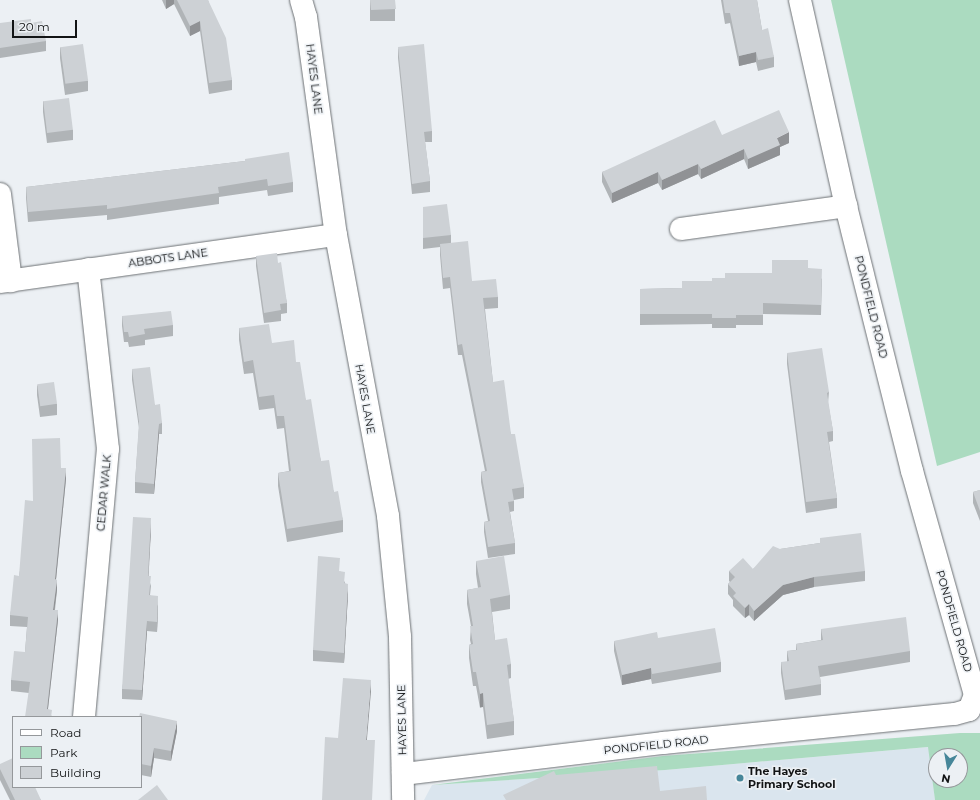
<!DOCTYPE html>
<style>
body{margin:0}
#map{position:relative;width:980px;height:800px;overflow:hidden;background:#ecf0f4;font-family:Montserrat,sans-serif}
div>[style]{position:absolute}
.built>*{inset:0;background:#dae5ee}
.green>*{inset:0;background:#abdbc0}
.roads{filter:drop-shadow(0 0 1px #6d7174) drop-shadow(0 0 1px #6d7174)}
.street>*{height:22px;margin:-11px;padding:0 11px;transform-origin:11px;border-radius:11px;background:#fff}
.secondary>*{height:22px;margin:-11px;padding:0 11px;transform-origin:11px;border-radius:11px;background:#fff}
.wall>*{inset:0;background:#b0b4b7;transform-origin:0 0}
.shaded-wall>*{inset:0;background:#909295;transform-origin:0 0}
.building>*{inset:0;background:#cdd1d5;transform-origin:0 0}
.dots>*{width:11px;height:11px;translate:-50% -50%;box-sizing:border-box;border:2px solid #ecf0f4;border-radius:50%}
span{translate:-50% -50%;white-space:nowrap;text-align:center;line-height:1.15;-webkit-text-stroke:3px #ecf0f4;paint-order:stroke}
.street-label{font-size:11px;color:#121415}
.poi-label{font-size:11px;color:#121415;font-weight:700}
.left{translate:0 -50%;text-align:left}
.legend{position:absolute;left:12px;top:716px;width:130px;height:72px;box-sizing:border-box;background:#ecf0f4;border:1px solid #95989b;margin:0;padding:5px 7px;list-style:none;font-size:12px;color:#121415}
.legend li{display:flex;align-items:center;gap:8px;height:20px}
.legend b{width:20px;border:1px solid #95989b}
.north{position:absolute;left:928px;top:748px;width:40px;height:40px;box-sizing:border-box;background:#ecf0f4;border:1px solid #95989b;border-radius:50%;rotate:191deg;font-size:11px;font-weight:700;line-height:16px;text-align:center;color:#121415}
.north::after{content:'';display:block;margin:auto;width:14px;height:18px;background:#468699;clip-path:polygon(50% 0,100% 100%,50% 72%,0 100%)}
.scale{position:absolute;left:12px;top:20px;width:65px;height:18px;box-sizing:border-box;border:2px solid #121415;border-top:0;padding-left:5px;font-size:12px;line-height:14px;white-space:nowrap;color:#121415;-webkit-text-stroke:3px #ecf0f4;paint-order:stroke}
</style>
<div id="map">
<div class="built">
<div style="clip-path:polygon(929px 747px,935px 800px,424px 800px,432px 785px,665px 770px)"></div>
</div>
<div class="green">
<div style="clip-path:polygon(831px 0,980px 0,980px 452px,937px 466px)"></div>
<div style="clip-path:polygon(evenodd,960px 733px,980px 733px,980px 800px,935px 800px,928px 747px,665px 770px,432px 785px,663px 756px,960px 733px,936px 756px,960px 756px,960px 780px,936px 780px,936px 756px)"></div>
</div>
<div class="roads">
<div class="street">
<div style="left:0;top:194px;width:88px;rotate:82.8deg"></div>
<div style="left:681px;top:229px;width:167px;rotate:-7.9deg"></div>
<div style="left:0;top:282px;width:339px;rotate:-8deg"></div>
<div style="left:84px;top:717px;width:269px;rotate:-84.9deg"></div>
<div style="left:108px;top:449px;width:181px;rotate:-96.3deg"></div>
<div style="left:403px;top:774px;width:262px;rotate:-6.8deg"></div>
<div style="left:663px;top:743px;width:293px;rotate:-5.7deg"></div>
<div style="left:955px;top:714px;width:15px;rotate:-16deg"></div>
<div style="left:969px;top:710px;width:16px;rotate:-68deg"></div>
<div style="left:975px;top:695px;width:233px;rotate:-105.7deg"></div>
<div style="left:912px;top:471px;width:273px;rotate:-104deg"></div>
<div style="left:846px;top:206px;width:211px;rotate:-102.6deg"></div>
</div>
<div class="secondary">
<div style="left:301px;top:0;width:18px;rotate:74deg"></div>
<div style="left:306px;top:17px;width:220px;rotate:82.2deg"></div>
<div style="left:336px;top:235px;width:286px;rotate:79.5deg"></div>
<div style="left:388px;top:516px;width:122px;rotate:84.3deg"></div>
<div style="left:400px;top:637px;width:163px;rotate:88.9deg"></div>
</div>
</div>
<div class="wall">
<div style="clip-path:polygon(162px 0,208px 0,232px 80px,232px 90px,209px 94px,200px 31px,190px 36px,174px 4px,166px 9px)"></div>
<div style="left:370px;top:0;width:25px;height:21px"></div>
<div style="clip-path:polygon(721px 0,757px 0,762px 30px,774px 57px,774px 67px,758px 71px,756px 62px,739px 66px,730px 23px,725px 24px)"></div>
<div style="clip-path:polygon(0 23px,46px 41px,46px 51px,0 58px)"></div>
<div style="clip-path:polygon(60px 47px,88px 81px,88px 91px,65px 95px,60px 58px)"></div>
<div style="clip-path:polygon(398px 47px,432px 131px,432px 142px,425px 142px,430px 181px,430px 192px,412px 194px,398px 58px)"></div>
<div style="clip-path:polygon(43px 101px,73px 130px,73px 140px,47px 143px,43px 112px)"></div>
<div style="clip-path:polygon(722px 135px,789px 143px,780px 147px,780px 155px,748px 169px,744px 159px,701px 179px,698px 174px,662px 190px,658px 183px,612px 203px,602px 182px,602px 172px)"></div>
<div style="clip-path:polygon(245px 161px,293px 182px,293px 192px,268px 196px,267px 190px,219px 197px,219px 204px,107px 220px,107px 215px,28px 222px,26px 198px,26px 187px)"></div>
<div style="clip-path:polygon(423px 217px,451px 235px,451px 243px,472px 281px,498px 297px,498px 308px,485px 309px,493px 382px,511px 434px,524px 487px,524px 498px,514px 500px,514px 511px,510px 512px,515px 543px,515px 554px,488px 558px,484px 532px,484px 522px,488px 521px,481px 482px,481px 472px,485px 471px,462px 355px,458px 355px,450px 288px,443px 289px,440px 255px,440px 247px,423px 249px)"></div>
<div style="clip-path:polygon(256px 256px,278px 263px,287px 303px,287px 313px,281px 314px,281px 321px,264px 323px,256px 266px)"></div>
<div style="clip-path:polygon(808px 268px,822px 279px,821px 315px,763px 314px,763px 325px,736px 325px,736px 328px,712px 328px,712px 324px,640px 325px,640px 289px,682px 288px,725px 278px,772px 273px)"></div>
<div style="clip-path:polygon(122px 316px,173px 325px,173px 336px,145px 340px,145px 345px,129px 347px,128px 342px,124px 342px,122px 326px)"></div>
<div style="clip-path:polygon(239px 328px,272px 343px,296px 362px,321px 461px,334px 492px,343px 520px,343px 532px,287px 542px,278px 486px,278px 473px,289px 471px,284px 428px,277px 429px,274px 408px,259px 410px,253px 373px,244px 374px,239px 340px)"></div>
<div style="clip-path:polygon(787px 353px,829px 392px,828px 403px,833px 431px,833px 441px,829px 442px,837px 498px,837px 508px,806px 513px,787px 364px)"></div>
<div style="clip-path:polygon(132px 369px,155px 405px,162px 423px,162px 434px,159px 434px,154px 494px,135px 493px,135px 482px,139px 428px,132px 380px)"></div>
<div style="clip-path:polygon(37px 385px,57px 404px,57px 415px,40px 417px,37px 395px)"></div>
<div style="clip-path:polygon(61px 468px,66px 479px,56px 579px,57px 590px,55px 610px,58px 620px,48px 709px,52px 717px,29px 693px,11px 691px,11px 680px,25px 652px,27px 627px,10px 626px,10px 615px,19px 576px,33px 501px)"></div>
<div style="clip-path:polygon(980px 490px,980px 521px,973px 503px,973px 492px)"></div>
<div style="clip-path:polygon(151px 529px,148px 576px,151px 586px,150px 595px,158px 606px,157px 632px,147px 631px,142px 700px,122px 699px,122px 689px)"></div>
<div style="clip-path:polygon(820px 538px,865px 571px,865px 581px,814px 587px,783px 595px,754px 621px,749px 615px,745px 618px,733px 606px,733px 600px,728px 594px,728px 584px,730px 582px,729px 581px,729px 571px,753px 569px,780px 549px,820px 543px)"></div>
<div style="clip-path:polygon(476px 561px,510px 595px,510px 609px,492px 612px,495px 640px,511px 664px,511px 678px,508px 679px,514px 721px,514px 735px,487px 739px,483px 707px,480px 708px,476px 686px,473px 686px,469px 658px,469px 645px,471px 644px,470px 640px,471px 626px,467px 604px,467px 590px,478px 588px,476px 574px)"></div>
<div style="clip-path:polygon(340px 571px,345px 583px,348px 594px,344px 663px,313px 661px,313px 650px)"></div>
<div style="clip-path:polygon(821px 629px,910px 651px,910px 662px,820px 677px,821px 684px,821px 695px,785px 700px,781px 673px,781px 662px,787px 662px,787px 651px,796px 650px,796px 644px,821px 640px)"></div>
<div style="clip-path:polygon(658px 638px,721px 662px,721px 672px,652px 684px,651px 679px,622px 685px,614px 651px,614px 641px)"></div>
<div style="clip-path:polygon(141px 717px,177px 731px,171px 761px,154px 758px,151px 777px,141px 775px)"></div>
<div style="clip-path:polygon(0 764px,41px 800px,10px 800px,0 780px)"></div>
</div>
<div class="shaded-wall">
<div style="clip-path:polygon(166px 0,174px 0,174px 4px,166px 9px)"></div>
<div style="clip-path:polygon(200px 21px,200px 31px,190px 36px,190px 26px)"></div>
<div style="clip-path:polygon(756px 52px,756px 62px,739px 66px,739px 56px)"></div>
<div style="clip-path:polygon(789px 132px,789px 143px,780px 147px,780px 155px,748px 169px,748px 159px,777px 138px)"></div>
<div style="clip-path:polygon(744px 149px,744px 159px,701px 179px,701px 169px)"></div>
<div style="clip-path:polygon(698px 164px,698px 174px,662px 190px,662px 180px)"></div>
<div style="clip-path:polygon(658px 172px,658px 183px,612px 203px,612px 193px)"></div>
<div style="clip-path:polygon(159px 424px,159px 434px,154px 494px,154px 484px)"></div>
<div style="clip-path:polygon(66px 468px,66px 479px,55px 590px,55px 579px)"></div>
<div style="clip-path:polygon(151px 518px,151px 529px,148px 586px,148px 576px)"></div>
<div style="clip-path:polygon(814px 577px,814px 587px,783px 595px,754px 621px,754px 611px,783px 585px)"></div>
<div style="clip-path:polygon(57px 580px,57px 590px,53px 620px,53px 610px)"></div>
<div style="clip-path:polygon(348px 584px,348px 594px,344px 663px,344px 653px)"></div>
<div style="clip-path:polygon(158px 596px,158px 606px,157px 632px,157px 622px)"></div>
<div style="clip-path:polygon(749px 604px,749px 615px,745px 618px,745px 608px)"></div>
<div style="clip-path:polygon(58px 610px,58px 620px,47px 717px,47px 709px)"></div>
<div style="clip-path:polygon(147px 621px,147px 631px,142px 700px,142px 690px)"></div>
<div style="clip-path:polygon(651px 668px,651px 679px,622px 685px,622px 675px)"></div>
<div style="clip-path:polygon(371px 680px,371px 691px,366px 750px,366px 740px)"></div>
<div style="left:483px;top:693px;width:14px;height:3px;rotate:90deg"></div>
<div style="clip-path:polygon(177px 721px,177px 731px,171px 761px,171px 751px)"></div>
<div style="clip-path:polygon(154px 748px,154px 758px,151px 777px,151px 766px)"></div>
</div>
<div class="building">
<div style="clip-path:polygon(177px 0,208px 0,226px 38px,232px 80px,209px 83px,200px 21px,190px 26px)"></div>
<div style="clip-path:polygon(370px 0,395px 0,396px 9px,371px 10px)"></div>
<div style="clip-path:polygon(723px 0,757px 0,762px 30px,768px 28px,774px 57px,758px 60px,756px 52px,739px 56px,730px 13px,725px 13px)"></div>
<div style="clip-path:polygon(31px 19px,31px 23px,42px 21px,46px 41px,0 48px,0 23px)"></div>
<div style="left:83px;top:44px;width:37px;height:23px;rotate:82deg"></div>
<div style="clip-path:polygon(424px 44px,432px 131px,424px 132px,430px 181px,412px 184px,398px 47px)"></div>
<div style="left:69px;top:98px;width:32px;height:26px;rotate:83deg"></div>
<div style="clip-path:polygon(779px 110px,789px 132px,777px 138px,780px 145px,748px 159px,744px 149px,701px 169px,698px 164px,662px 180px,658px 172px,612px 193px,602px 172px,715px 120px,722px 135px)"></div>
<div style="clip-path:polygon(289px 152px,293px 182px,268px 186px,267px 179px,218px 187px,219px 193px,107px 209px,107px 205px,28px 212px,26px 187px,245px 161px,245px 159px)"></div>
<div style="clip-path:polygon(447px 204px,451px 235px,423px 238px,423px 207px)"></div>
<div style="clip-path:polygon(468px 241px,472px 281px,496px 279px,498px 297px,483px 298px,493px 382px,504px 380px,511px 434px,515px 434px,524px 487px,512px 489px,514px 501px,508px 502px,515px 543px,488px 547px,484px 522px,490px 521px,481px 472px,487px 471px,462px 344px,458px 345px,450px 277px,443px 278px,440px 244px)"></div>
<div style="clip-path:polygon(277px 253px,278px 263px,281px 262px,287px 303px,280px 304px,281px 310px,264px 313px,256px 256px)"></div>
<div style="clip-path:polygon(772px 260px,808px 260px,808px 268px,822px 269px,821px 305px,763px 303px,763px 315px,736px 315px,736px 318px,712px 318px,712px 314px,640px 314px,640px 289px,682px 288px,682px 281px,712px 281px,712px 278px,725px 278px,725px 273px,772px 273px)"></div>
<div style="clip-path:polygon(171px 311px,173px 325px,144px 329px,145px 334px,129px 337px,128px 332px,124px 332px,122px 316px)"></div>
<div style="clip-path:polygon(269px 324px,272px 343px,294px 340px,296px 362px,300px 362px,306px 400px,311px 399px,321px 461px,329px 460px,334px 492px,338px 491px,343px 520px,287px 529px,278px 473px,291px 471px,284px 416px,277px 416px,274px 395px,259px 397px,253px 360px,244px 362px,239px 328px)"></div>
<div style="clip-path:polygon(822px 348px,829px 392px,827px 393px,833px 431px,827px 432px,837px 498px,806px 502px,787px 353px)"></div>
<div style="clip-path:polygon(150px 367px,155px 405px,160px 404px,162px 423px,159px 424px,154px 484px,135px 482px,139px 422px,132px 369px)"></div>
<div style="left:54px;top:382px;width:22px;height:17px;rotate:82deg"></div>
<div style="clip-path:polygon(60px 438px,61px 468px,66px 468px,55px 579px,57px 580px,53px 610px,58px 610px,47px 709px,52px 710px,51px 717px,25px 717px,30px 682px,11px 680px,14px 651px,25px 652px,28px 617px,10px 615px,14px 575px,19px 576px,25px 500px,33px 501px,32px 439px)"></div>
<div style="clip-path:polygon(980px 490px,980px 511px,973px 492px)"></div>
<div style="clip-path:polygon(133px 517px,151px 518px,148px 576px,151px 576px,149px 595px,158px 596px,157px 622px,147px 621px,142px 690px,122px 689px)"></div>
<div style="clip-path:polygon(861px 533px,865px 571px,814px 577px,783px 585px,754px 611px,749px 604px,745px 608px,733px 596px,736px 593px,728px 584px,735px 577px,729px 571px,743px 558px,753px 569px,773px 546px,780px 549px,820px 543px,820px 538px)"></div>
<div style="clip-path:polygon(318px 556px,340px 558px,339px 571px,345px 572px,344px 583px,348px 584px,344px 653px,313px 650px)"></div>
<div style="clip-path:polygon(504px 556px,510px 595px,490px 599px,495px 640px,507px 638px,511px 664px,507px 665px,514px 721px,487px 725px,483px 693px,480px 694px,476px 672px,473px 672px,469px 645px,473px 644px,470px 626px,473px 626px,467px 590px,481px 587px,476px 561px)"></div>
<div style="clip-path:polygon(906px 617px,910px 651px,818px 666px,821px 684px,785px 690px,781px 662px,789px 661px,787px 651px,797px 650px,796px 644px,823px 640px,821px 629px)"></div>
<div style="clip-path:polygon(715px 628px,721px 662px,652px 674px,651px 668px,622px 675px,614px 641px,657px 632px,658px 638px)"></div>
<div style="clip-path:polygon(343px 678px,371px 680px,366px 740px,375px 740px,372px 800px,322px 800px,325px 737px,338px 738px)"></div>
<div style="clip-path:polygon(140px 713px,177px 721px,171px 751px,154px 748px,151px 766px,141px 764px,141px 717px,139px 717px)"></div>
<div style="clip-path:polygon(13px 758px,13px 787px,35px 787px,41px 800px,15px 800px,0 769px,0 764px)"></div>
<div style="clip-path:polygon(657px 766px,660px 791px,706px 786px,707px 800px,506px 800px,503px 795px,554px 771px,556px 775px)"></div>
<div style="clip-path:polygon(157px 785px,168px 800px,138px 800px)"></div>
</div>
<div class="dots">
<div style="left:740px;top:778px;background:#468699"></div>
</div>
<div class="street-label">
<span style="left:314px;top:79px;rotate:83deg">HAYES LANE</span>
<span style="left:168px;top:258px;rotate:-8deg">ABBOTS LANE</span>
<span style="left:871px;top:307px;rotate:76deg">PONDFIELD ROAD</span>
<span style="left:365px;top:399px;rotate:80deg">HAYES LANE</span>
<span style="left:104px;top:493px;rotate:-85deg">CEDAR WALK</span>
<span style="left:954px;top:621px;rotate:74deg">PONDFIELD ROAD</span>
<span style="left:402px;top:720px;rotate:-91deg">HAYES LANE</span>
<span style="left:656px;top:745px;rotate:-6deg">PONDFIELD ROAD</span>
</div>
<div class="poi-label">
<span class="left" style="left:748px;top:778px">The Hayes<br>Primary School</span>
</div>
<ul class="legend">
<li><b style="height:5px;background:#fff"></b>Road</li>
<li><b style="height:11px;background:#abdbc0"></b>Park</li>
<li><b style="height:11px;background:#cdd1d5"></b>Building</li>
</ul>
<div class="north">N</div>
<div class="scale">20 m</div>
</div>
